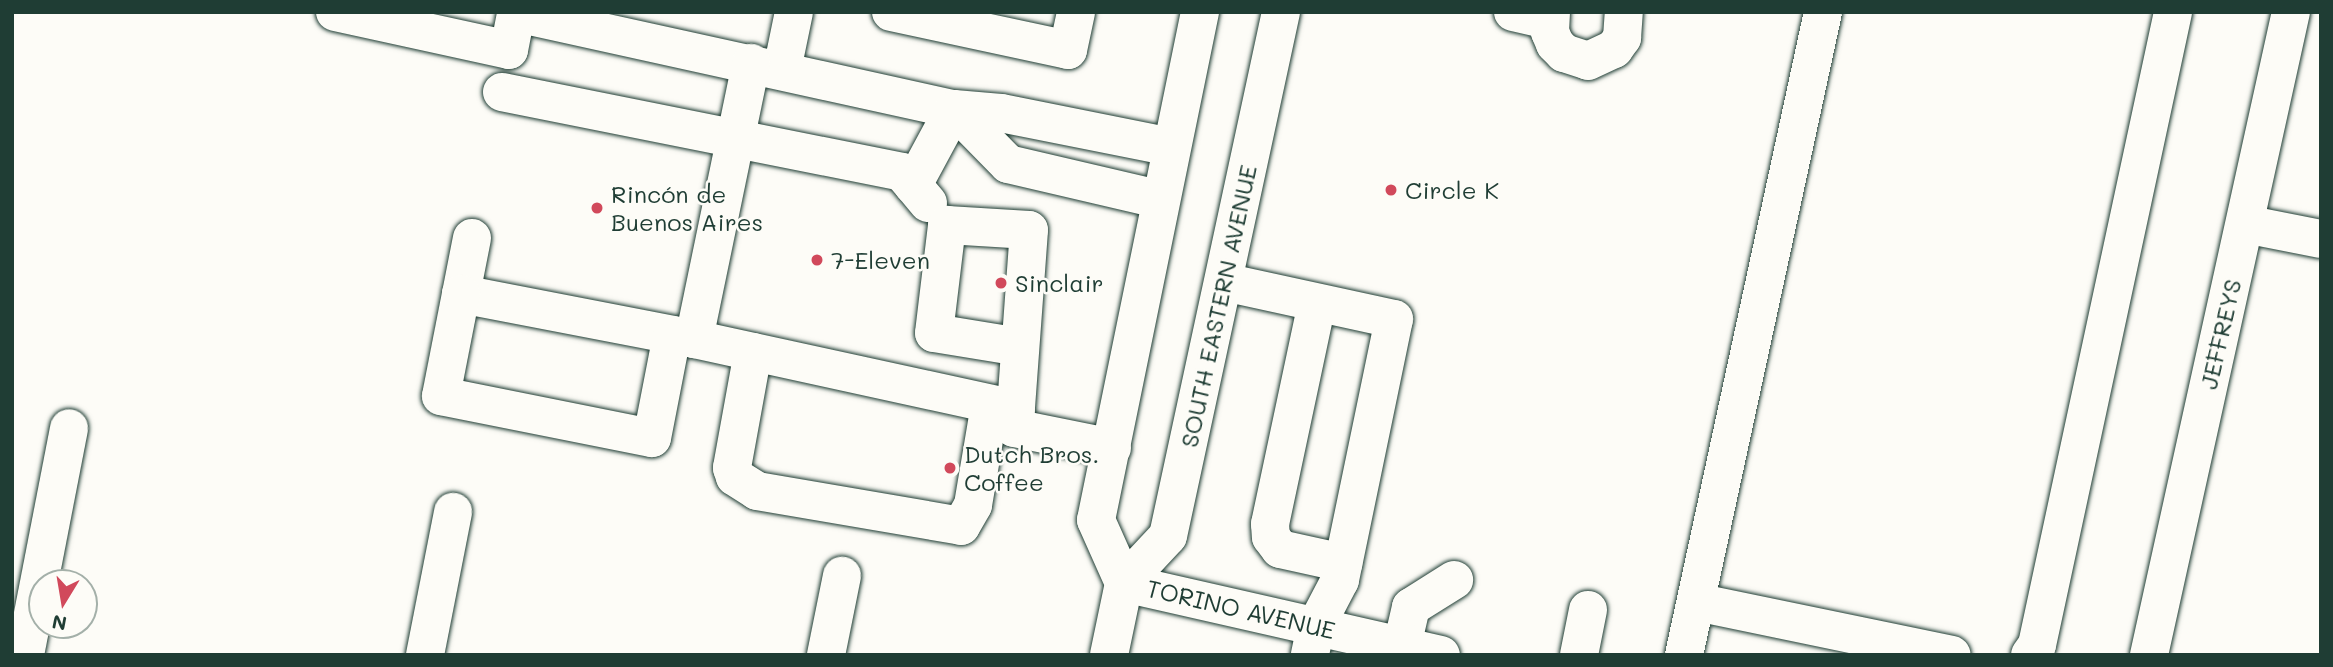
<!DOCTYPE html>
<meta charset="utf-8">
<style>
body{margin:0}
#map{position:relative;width:2333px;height:667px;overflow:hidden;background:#fdfcf7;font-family:Mali,sans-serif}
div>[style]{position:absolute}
.roads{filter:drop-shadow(0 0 2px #1f3d34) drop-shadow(0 0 2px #1f3d34)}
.minor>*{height:38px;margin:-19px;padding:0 19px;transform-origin:19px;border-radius:19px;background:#fdfcf7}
.major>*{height:38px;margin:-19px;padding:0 19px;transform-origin:19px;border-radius:19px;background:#fdfcf7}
.dots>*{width:19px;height:19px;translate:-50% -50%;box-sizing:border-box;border:4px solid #fdfcf7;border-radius:50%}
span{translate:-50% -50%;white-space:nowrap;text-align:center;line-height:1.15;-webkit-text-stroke:5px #fdfcf7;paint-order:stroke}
.poi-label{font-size:24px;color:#1f3d34}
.left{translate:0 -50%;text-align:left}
.street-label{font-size:24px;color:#1f3d34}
.frame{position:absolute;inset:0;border:14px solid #1f3d34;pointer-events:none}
.north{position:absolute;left:28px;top:569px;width:70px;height:70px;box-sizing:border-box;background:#fdfcf7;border:2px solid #a4b0a9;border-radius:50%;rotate:191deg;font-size:19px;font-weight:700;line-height:28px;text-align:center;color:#1f3d34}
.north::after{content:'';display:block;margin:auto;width:24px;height:32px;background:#d1495b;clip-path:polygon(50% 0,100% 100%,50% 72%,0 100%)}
</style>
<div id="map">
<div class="roads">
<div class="minor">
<div style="left:335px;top:12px;width:178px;rotate:12.3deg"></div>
<div style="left:509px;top:50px;width:38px;rotate:-79deg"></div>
<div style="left:516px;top:13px;width:448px;rotate:12.4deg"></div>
<div style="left:954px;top:109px;width:47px;rotate:4.9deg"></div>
<div style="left:1001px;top:113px;width:173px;rotate:11.3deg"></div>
<div style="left:891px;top:12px;width:181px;rotate:12.1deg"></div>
<div style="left:1068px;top:50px;width:39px;rotate:-78deg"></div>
<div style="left:1513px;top:12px;width:37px;rotate:13deg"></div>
<div style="left:1551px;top:12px;width:20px;rotate:93deg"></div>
<div style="left:1550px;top:32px;width:13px;rotate:67deg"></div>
<div style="left:1555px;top:44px;width:13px;rotate:45deg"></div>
<div style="left:1564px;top:53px;width:25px;rotate:18deg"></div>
<div style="left:1588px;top:61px;width:29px;rotate:-25deg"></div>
<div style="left:1614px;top:49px;width:14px;rotate:-54deg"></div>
<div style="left:1622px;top:38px;width:26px;rotate:-86deg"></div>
<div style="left:782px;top:70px;width:59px;rotate:-78.3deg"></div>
<div style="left:502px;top:92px;width:408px;rotate:11.3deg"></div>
<div style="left:902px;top:172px;width:17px;rotate:50deg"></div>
<div style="left:954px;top:109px;width:77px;rotate:45.5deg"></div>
<div style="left:1008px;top:164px;width:155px;rotate:13.1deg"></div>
<div style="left:928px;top:203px;width:23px;rotate:-130deg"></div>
<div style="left:913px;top:185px;width:86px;rotate:-61.7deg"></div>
<div style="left:2245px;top:224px;width:77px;rotate:11.2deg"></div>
<div style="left:472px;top:238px;width:57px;rotate:101.1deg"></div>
<div style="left:461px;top:294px;width:237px;rotate:10.9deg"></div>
<div style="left:694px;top:339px;width:282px;rotate:-78.3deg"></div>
<div style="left:1224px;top:282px;width:174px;rotate:12.3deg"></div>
<div style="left:1394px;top:319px;width:267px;rotate:101.7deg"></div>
<div style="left:1340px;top:580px;width:52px;rotate:117.6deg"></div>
<div style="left:1316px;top:626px;width:30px;rotate:102deg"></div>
<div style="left:461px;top:294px;width:104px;rotate:101.1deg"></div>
<div style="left:441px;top:396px;width:215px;rotate:11.3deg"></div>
<div style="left:652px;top:438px;width:105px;rotate:-79deg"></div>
<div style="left:1317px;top:303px;width:226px;rotate:102deg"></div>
<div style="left:1270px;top:524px;width:13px;rotate:86deg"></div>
<div style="left:1271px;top:537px;width:15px;rotate:53deg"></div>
<div style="left:1280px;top:549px;width:65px;rotate:12.5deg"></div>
<div style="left:694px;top:339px;width:328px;rotate:12.3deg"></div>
<div style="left:1020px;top:347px;width:87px;rotate:-170.8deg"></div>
<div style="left:934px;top:333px;width:109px;rotate:-83.1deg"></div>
<div style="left:947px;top:225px;width:82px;rotate:3.5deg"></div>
<div style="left:1029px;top:230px;width:179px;rotate:94.2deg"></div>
<div style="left:1016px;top:409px;width:19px;rotate:96deg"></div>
<div style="left:1014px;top:428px;width:100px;rotate:11.5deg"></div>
<div style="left:753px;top:352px;width:118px;rotate:100.3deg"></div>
<div style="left:732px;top:468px;width:9px;rotate:72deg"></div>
<div style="left:735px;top:477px;width:26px;rotate:32deg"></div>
<div style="left:757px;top:491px;width:207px;rotate:9.7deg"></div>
<div style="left:961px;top:526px;width:24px;rotate:-60deg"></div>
<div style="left:973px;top:505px;width:102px;rotate:-80.4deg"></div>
<div style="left:1124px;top:583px;width:325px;rotate:12.8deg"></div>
<div style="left:1696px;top:602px;width:261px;rotate:11.7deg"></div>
<div style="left:1402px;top:646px;width:40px;rotate:-77deg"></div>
<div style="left:1411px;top:607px;width:51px;rotate:-32.1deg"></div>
<div style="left:25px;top:655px;width:231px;rotate:-79deg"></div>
<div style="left:425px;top:655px;width:146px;rotate:-78.9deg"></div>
<div style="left:826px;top:655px;width:81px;rotate:-78.6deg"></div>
<div style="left:1579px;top:655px;width:46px;rotate:-78.7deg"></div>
<div style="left:1684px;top:655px;width:658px;rotate:-77.8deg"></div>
<div style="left:2030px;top:655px;width:12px;rotate:-55deg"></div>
<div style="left:2037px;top:645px;width:647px;rotate:-77.87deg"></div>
<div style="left:2149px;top:655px;width:658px;rotate:-77.55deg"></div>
</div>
<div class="major">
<div style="left:1124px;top:583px;width:69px;rotate:-114deg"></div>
<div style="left:1096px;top:520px;width:519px;rotate:-78.43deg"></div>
<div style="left:1109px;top:655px;width:74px;rotate:-78.2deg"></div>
<div style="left:1124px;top:583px;width:64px;rotate:-46.9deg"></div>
<div style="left:1168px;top:536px;width:536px;rotate:-77.83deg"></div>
</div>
</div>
<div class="dots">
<div style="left:1391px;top:190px;background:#d1495b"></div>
<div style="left:597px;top:208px;background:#d1495b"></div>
<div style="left:817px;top:260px;background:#d1495b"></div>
<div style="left:1001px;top:283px;background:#d1495b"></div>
<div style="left:950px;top:468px;background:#d1495b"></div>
</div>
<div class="poi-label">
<span class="left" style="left:1405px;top:190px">Circle K</span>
<span class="left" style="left:611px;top:208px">Rincón de<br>Buenos Aires</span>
<span class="left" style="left:831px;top:260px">7-Eleven</span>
<span class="left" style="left:1015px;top:283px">Sinclair</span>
<span class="left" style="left:964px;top:468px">Dutch Bros.<br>Coffee</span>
</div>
<div class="street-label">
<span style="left:1218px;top:306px;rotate:-78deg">SOUTH EASTERN AVENUE</span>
<span style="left:2220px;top:334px;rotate:-77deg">JEFFREYS</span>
<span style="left:1241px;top:609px;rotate:13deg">TORINO AVENUE</span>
</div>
<div class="frame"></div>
<div class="north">N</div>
</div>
